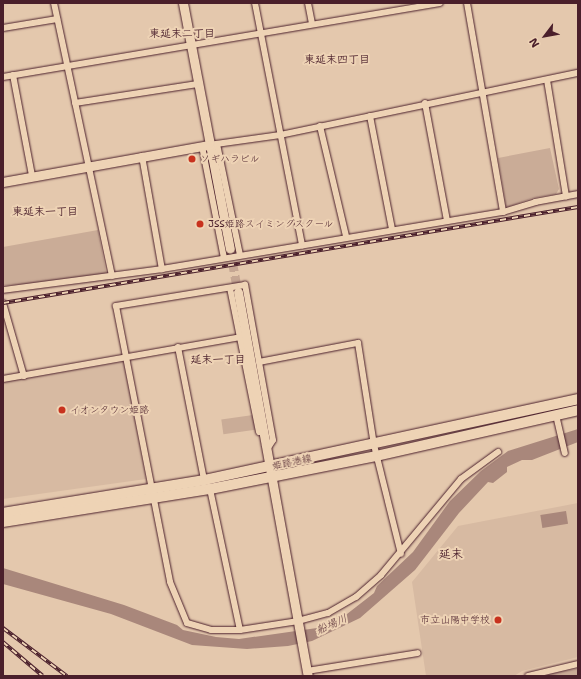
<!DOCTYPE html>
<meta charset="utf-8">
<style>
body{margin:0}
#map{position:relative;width:581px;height:679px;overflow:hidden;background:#e4c8ad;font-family:"Shantell Sans","Klee One",sans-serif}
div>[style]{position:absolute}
.built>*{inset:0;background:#d7baa2}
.green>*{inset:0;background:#caac97;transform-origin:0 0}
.water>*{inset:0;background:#a9877b;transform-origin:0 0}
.secondary-tunnel>*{height:9px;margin-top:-4.5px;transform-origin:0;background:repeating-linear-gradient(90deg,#c5a693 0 9px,transparent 0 13.5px)}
.roads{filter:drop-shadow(0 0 1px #4a1f2b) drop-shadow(0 0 1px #4a1f2b)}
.street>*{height:6px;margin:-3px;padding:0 3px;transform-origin:3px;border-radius:3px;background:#eed3b5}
.secondary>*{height:9px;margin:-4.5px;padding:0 4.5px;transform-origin:4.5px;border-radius:4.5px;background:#eed3b5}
.primary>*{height:10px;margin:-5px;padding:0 5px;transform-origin:5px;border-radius:5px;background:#eed3b5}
.rail>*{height:3.5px;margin-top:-1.75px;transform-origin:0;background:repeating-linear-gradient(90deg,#eed3b5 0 6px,#4a1f2b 0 12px);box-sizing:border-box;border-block:1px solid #4a1f2b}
.dots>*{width:11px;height:11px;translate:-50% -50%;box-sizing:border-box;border:2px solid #eed3b5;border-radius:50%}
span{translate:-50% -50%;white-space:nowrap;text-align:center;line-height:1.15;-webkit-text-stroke:4px #eed3b5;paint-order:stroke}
.poi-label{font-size:10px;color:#4a1f2b}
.left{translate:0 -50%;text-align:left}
.right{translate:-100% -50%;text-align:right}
.street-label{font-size:10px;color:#4a1f2b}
.neighbourhood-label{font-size:11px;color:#4a1f2b;font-weight:700}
.water-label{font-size:11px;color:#62393f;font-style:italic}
.quarter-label{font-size:12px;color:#4a1f2b;font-weight:700}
.frame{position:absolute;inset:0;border:4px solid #4a1f2b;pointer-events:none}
.north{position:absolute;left:525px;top:16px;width:40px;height:40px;-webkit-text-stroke:3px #eed3b5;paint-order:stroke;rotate:238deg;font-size:11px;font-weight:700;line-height:16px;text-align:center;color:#4a1f2b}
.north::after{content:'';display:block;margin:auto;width:14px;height:18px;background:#4a1f2b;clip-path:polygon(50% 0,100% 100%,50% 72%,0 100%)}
</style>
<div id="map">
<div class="built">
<div style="clip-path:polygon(122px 362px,124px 363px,146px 479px,3px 499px,3px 382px)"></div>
<div style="clip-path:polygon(578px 503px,578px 657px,522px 671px,514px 676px,426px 676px,412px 582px,458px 526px)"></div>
</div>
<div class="green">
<div style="clip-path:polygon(550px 148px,559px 189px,556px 194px,533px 198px,508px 207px,506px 206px,498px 158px)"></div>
<div style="clip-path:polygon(98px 230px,106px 272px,104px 275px,42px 284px,3px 285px,3px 247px)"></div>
<div style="left:253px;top:415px;width:15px;height:32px;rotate:82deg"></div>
<div style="clip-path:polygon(578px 668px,578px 676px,539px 676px,575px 669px)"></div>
</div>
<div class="water">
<div style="clip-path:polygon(578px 429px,578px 442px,532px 460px,522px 460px,507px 467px,507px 472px,493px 483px,488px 482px,459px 513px,415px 570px,360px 618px,312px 641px,288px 646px,247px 649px,192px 645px,111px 614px,3px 584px,3px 568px,124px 605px,177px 625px,183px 630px,216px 637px,239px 639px,317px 628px,347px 614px,374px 593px,377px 586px,413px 552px,450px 501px,481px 471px,508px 451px)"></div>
<div style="left:566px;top:511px;width:13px;height:26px;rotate:81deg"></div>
</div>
<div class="secondary-tunnel">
<div style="left:230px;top:249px;width:44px;rotate:79.5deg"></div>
</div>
<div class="roads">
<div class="street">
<div style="left:54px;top:3px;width:279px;rotate:78deg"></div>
<div style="left:255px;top:3px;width:247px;rotate:79deg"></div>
<div style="left:308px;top:3px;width:21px;rotate:79deg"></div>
<div style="left:467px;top:3px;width:212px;rotate:80.2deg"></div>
<div style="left:3px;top:28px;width:55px;rotate:-9.5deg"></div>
<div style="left:13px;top:75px;width:103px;rotate:79.3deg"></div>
<div style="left:3px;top:77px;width:443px;rotate:-9.6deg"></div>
<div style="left:547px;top:80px;width:118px;rotate:80.7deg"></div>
<div style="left:75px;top:103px;width:124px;rotate:-8.8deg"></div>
<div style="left:425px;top:103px;width:119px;rotate:79.4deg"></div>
<div style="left:370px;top:116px;width:115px;rotate:79deg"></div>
<div style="left:320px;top:126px;width:113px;rotate:76.7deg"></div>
<div style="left:217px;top:144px;width:113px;rotate:78.3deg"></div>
<div style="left:209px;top:145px;width:72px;rotate:-8deg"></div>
<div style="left:280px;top:135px;width:304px;rotate:-11.8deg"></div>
<div style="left:202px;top:146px;width:114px;rotate:78.9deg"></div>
<div style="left:142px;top:156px;width:115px;rotate:80deg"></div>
<div style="left:230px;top:288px;width:147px;rotate:78.6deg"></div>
<div style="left:3px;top:290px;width:160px;rotate:-7.5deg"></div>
<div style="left:162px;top:269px;width:346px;rotate:-9.5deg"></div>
<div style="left:503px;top:212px;width:34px;rotate:-17deg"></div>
<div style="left:535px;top:202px;width:44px;rotate:-10.5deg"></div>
<div style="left:3px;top:303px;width:76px;rotate:74deg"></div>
<div style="left:178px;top:347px;width:136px;rotate:78.9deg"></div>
<div style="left:259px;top:362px;width:101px;rotate:-10.9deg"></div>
<div style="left:358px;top:343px;width:103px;rotate:81.1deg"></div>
<div style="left:374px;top:445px;width:112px;rotate:76.1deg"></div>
<div style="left:3px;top:379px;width:241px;rotate:-10deg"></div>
<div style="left:556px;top:415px;width:39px;rotate:77deg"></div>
<div style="left:265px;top:445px;width:4px;rotate:45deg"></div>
<div style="left:268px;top:448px;width:9px;rotate:-58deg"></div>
<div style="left:273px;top:440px;width:158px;rotate:-100.2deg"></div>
<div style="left:245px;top:285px;width:131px;rotate:170.8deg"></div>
<div style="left:116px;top:306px;width:281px;rotate:78.9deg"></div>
<div style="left:170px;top:582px;width:44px;rotate:67.5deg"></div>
<div style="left:187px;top:623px;width:25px;rotate:16deg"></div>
<div style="left:211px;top:630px;width:29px"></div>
<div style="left:240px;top:630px;width:59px;rotate:-8.8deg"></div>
<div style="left:298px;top:621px;width:31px;rotate:-15deg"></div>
<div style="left:328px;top:613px;width:32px;rotate:-30deg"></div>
<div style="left:356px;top:597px;width:33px;rotate:-41deg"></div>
<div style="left:381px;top:575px;width:125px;rotate:-50.2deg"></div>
<div style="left:461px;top:479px;width:46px;rotate:-36.1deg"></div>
<div style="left:210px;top:489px;width:144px;rotate:78deg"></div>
<div style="left:307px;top:671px;width:112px;rotate:-9.2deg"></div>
<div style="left:528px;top:676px;width:51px;rotate:-13.5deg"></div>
</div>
<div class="secondary">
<div style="left:183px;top:3px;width:250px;rotate:79.2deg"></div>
<div style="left:3px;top:182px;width:209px;rotate:-10.2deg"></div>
<div style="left:238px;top:292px;width:390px;rotate:79.7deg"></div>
</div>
<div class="primary">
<div style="left:3px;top:513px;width:204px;rotate:-9.3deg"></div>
<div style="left:204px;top:480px;width:383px;rotate:-12.2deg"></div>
<div style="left:3px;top:522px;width:210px;rotate:-9.1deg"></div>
<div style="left:210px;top:489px;width:169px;rotate:-11.2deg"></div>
<div style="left:376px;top:456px;width:207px;rotate:-12.8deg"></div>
</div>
</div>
<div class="rail">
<div style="left:3px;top:303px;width:583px;rotate:-9.48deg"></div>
<div style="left:3px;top:628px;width:80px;rotate:36.9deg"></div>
<div style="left:3px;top:642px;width:52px;rotate:40.4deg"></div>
</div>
<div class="dots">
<div style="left:192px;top:159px;background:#c8321e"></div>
<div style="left:200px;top:224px;background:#c8321e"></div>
<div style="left:62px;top:410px;background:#c8321e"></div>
<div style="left:498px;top:620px;background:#c8321e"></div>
</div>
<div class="poi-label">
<span class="left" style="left:200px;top:159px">ソギハラビル</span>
<span class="left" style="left:208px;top:224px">JSS姫路スイミングスクール</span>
<span class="left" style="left:70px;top:410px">イオンタウン姫路</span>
<span class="right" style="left:490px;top:620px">市立山陽中学校</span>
</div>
<div class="street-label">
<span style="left:292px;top:462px;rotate:-12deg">姫路港線</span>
</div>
<div class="neighbourhood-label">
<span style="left:182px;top:34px">東延末二丁目</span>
<span style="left:337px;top:60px">東延末四丁目</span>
<span style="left:45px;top:212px">東延末一丁目</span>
<span style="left:218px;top:360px">延末一丁目</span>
</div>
<div class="water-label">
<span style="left:332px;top:625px;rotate:-24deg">船場川</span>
</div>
<div class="quarter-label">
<span style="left:451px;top:555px">延末</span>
</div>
<div class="frame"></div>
<div class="north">N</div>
</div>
